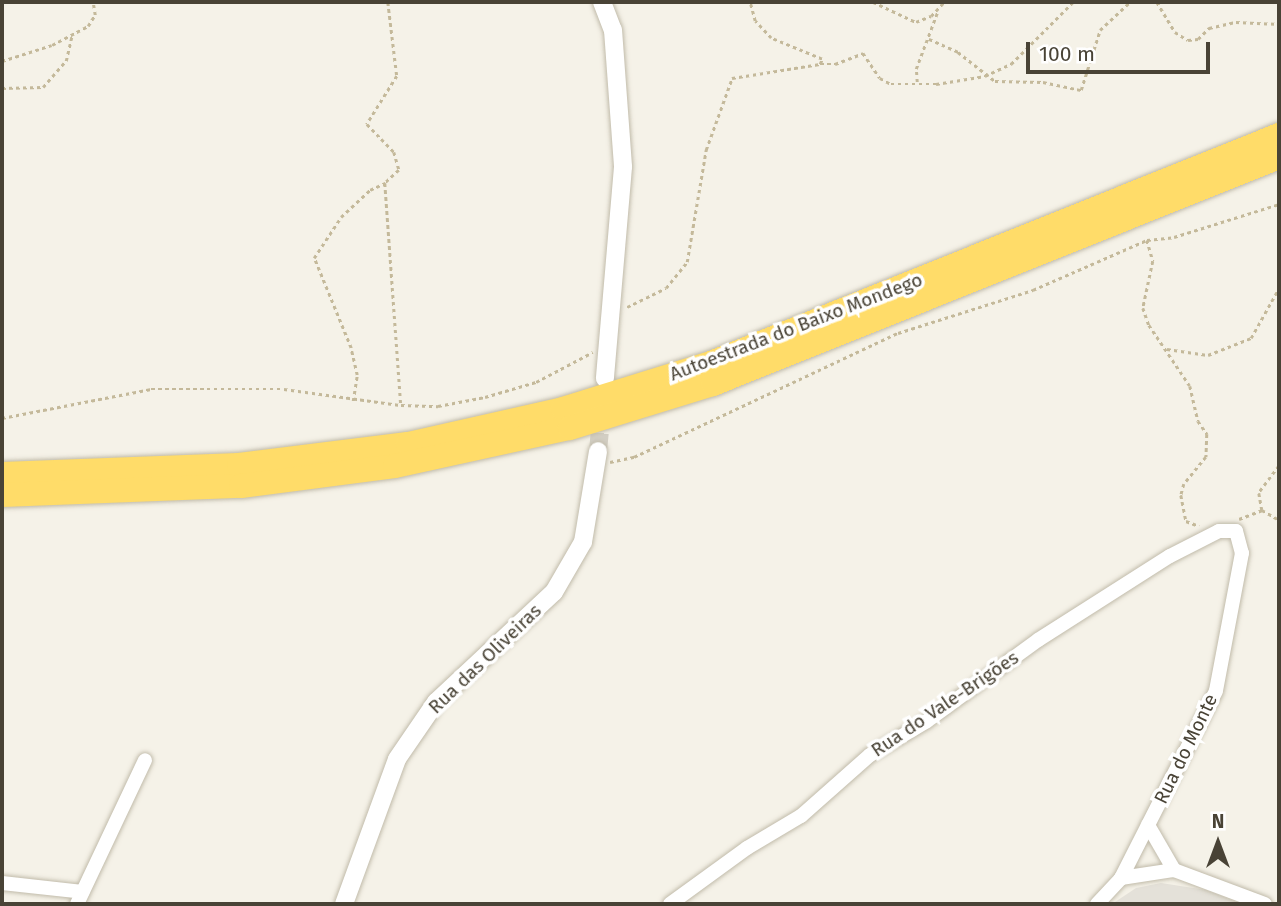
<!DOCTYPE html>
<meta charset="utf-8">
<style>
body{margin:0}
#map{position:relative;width:1281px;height:906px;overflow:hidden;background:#f5f2e8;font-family:"Fira Sans",sans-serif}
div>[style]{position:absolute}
.industrial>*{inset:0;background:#e4e1d9}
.tertiary-tunnel>*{height:18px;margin-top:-9px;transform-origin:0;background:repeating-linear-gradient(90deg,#d3cfc4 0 18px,transparent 0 27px)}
.path>*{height:2.5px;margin-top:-1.25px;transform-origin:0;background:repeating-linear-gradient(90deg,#c4b99a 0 3.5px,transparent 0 7px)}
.roads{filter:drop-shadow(0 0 2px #c1bbaa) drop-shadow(0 0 2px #c1bbaa)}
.minor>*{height:14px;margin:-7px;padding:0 7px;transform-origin:7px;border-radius:7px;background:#fff}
.tertiary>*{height:18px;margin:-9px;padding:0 9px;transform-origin:9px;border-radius:9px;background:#fff}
.motorway>*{height:24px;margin:-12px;padding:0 12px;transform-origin:12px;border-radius:12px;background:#ffdc69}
span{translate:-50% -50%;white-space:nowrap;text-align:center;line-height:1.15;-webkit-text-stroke:7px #fff;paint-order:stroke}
.street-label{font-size:19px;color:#494336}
.frame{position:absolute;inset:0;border:4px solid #494336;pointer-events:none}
.north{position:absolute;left:1183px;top:808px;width:70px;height:70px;-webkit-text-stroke:5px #fff;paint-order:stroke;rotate:0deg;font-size:19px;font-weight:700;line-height:28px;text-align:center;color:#494336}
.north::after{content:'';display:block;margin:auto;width:24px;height:32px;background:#494336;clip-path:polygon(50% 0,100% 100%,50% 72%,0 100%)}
.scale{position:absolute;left:1026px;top:42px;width:184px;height:32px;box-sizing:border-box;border:4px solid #494336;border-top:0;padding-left:9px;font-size:21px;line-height:24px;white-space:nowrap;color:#494336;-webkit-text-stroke:5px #fff;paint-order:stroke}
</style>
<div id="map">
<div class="industrial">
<div style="clip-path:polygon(1161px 883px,1206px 890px,1242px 904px,1112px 904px,1136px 888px)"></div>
</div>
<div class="tertiary-tunnel">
<div style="left:598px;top:451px;width:42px;rotate:-84.6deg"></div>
</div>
<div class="path">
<div style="left:388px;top:2px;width:75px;rotate:83.1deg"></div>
<div style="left:397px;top:76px;width:57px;rotate:122deg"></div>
<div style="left:367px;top:124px;width:39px;rotate:46deg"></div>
<div style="left:394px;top:152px;width:19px;rotate:74deg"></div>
<div style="left:399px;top:170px;width:19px;rotate:137deg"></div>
<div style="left:385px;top:183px;width:223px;rotate:85.9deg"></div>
<div style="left:401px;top:405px;width:37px;rotate:2deg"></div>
<div style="left:438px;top:406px;width:48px;rotate:-10.8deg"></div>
<div style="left:485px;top:397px;width:53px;rotate:-16.4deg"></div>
<div style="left:536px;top:382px;width:64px;rotate:-27.8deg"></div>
<div style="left:873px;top:2px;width:47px;rotate:24.9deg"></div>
<div style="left:916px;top:22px;width:16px;rotate:-22deg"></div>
<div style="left:931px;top:16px;width:19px;rotate:-47deg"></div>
<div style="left:1157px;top:2px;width:35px;rotate:59deg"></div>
<div style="left:1175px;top:32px;width:15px;rotate:32deg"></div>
<div style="left:1188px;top:40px;width:10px;rotate:-6deg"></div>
<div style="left:1198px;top:39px;width:16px;rotate:-45deg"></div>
<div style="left:1209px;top:28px;width:28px;rotate:-13deg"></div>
<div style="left:1236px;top:22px;width:43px;rotate:2.7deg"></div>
<div style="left:929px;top:39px;width:32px;rotate:24deg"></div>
<div style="left:958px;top:52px;width:47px;rotate:38.1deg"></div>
<div style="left:995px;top:81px;width:48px;rotate:1.2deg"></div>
<div style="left:1043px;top:82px;width:39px;rotate:12deg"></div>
<div style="left:1081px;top:90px;width:63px;rotate:-72.4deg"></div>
<div style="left:1100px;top:30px;width:41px;rotate:-43deg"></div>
<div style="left:2px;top:61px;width:52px;rotate:-17.7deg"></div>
<div style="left:52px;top:45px;width:41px;rotate:-27.8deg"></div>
<div style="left:88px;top:26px;width:13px;rotate:-58deg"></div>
<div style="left:95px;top:15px;width:13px;rotate:-99deg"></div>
<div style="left:820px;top:64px;width:15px"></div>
<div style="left:835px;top:64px;width:30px;rotate:-21deg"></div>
<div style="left:863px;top:53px;width:30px;rotate:56deg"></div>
<div style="left:880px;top:78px;width:13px;rotate:29deg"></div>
<div style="left:891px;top:84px;width:45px"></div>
<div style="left:936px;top:84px;width:50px;rotate:-9.3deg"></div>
<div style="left:985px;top:76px;width:29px;rotate:-25deg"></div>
<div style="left:1011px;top:64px;width:88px;rotate:-45deg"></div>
<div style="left:917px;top:82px;width:13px;rotate:-94deg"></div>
<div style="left:916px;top:69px;width:60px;rotate:-69.4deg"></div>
<div style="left:2px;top:88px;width:41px;rotate:-1.4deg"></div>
<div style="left:43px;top:87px;width:35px;rotate:-49deg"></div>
<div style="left:66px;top:61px;width:26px;rotate:-77deg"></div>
<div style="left:1147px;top:240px;width:27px;rotate:-6deg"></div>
<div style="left:1174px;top:237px;width:110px;rotate:-17.4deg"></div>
<div style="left:627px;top:307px;width:43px;rotate:-26deg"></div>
<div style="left:666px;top:288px;width:33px;rotate:-51deg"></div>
<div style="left:687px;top:262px;width:114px;rotate:-80.4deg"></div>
<div style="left:706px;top:150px;width:77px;rotate:-70.1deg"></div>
<div style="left:732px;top:78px;width:89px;rotate:-9deg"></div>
<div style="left:820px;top:64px;width:5px;rotate:-68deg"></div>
<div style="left:822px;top:59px;width:55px;rotate:-157.6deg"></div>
<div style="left:771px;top:38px;width:23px;rotate:-133deg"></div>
<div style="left:755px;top:21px;width:20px;rotate:-105deg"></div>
<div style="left:1167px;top:349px;width:41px;rotate:8.3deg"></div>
<div style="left:1208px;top:355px;width:46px;rotate:-21.6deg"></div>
<div style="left:1251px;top:338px;width:57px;rotate:-60.8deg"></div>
<div style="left:353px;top:401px;width:26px;rotate:-81deg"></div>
<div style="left:357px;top:375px;width:28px;rotate:-103deg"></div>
<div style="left:351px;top:348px;width:97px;rotate:-112.3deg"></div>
<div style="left:314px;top:258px;width:49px;rotate:-56.6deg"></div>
<div style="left:341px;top:217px;width:40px;rotate:-43deg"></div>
<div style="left:370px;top:190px;width:17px;rotate:-25deg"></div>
<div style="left:2px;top:418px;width:152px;rotate:-11deg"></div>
<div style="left:151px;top:389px;width:133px"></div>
<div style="left:284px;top:389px;width:117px;rotate:7.9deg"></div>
<div style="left:610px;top:462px;width:25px;rotate:-12deg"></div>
<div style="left:634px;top:457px;width:292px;rotate:-25.2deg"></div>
<div style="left:898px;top:333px;width:142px;rotate:-17.7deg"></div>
<div style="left:1033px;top:290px;width:124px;rotate:-23.7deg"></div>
<div style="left:1147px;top:240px;width:22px;rotate:74deg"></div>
<div style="left:1153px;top:261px;width:48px;rotate:102deg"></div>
<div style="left:1143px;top:308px;width:18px;rotate:71deg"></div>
<div style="left:1149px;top:325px;width:73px;rotate:56.1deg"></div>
<div style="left:1190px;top:386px;width:36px;rotate:77deg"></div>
<div style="left:1198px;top:421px;width:16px;rotate:55deg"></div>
<div style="left:1207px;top:434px;width:23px;rotate:92deg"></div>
<div style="left:1206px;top:457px;width:35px;rotate:129deg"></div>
<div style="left:1184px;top:484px;width:11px;rotate:105deg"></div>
<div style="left:1181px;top:495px;width:26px;rotate:79deg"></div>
<div style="left:1186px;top:521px;width:14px;rotate:21deg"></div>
<div style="left:1279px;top:466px;width:34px;rotate:127deg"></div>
<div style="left:1259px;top:493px;width:17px;rotate:80deg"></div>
<div style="left:1262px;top:510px;width:20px;rotate:30deg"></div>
<div style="left:1239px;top:519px;width:25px;rotate:-21deg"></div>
</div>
<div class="roads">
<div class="minor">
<div style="left:1148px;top:825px;width:52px;rotate:60deg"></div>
<div style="left:2px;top:883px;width:81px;rotate:6.3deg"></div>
<div style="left:77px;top:904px;width:159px;rotate:-64.7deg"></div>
<div style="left:670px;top:904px;width:95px;rotate:-36deg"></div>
<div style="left:747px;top:848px;width:63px;rotate:-30.7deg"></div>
<div style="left:801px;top:816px;width:92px;rotate:-41.5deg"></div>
<div style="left:870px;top:755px;width:66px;rotate:-30.8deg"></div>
<div style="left:927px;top:721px;width:137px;rotate:-36.1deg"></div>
<div style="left:1038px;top:640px;width:156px;rotate:-32.5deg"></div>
<div style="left:1170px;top:556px;width:55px;rotate:-27deg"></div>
<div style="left:1219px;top:531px;width:17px"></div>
<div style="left:1236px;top:531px;width:23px;rotate:75deg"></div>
<div style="left:1242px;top:553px;width:140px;rotate:100.7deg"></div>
<div style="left:1216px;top:691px;width:210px;rotate:116.9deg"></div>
<div style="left:1097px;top:904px;width:35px;rotate:-47deg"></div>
<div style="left:1121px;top:878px;width:54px;rotate:-8.6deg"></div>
<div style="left:1174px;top:870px;width:97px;rotate:20.5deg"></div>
</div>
<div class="tertiary">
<div style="left:602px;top:2px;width:30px;rotate:69deg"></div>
<div style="left:613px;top:30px;width:137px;rotate:85.8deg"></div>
<div style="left:623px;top:167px;width:212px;rotate:94.9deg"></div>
<div style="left:344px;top:904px;width:154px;rotate:-69.9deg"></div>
<div style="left:397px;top:759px;width:69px;rotate:-55.6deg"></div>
<div style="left:436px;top:702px;width:161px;rotate:-43deg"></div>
<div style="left:554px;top:592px;width:58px;rotate:-59.9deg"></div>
<div style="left:583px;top:542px;width:92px;rotate:-80.6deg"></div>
</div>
<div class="motorway">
<div style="left:2px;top:474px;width:237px;rotate:-2.2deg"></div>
<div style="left:239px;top:465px;width:170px;rotate:-7.1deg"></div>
<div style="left:408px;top:444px;width:159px;rotate:-12.7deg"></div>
<div style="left:563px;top:409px;width:155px;rotate:-17.3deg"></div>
<div style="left:711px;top:363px;width:612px;rotate:-21.87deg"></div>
<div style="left:2px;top:495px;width:239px;rotate:-2.2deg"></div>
<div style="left:241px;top:486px;width:155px;rotate:-7.4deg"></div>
<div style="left:395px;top:466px;width:179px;rotate:-12.3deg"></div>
<div style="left:570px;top:428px;width:150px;rotate:-17.1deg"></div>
<div style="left:713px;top:384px;width:610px;rotate:-21.85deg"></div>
</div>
</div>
<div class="street-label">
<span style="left:796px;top:327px;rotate:-21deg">Autoestrada do Baixo Mondego</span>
<span style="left:485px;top:659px;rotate:-44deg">Rua das Oliveiras</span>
<span style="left:945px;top:704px;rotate:-34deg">Rua do Vale-Brigões</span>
<span style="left:1186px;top:749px;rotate:-64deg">Rua do Monte</span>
</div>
<div class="frame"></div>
<div class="north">N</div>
<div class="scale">100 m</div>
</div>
